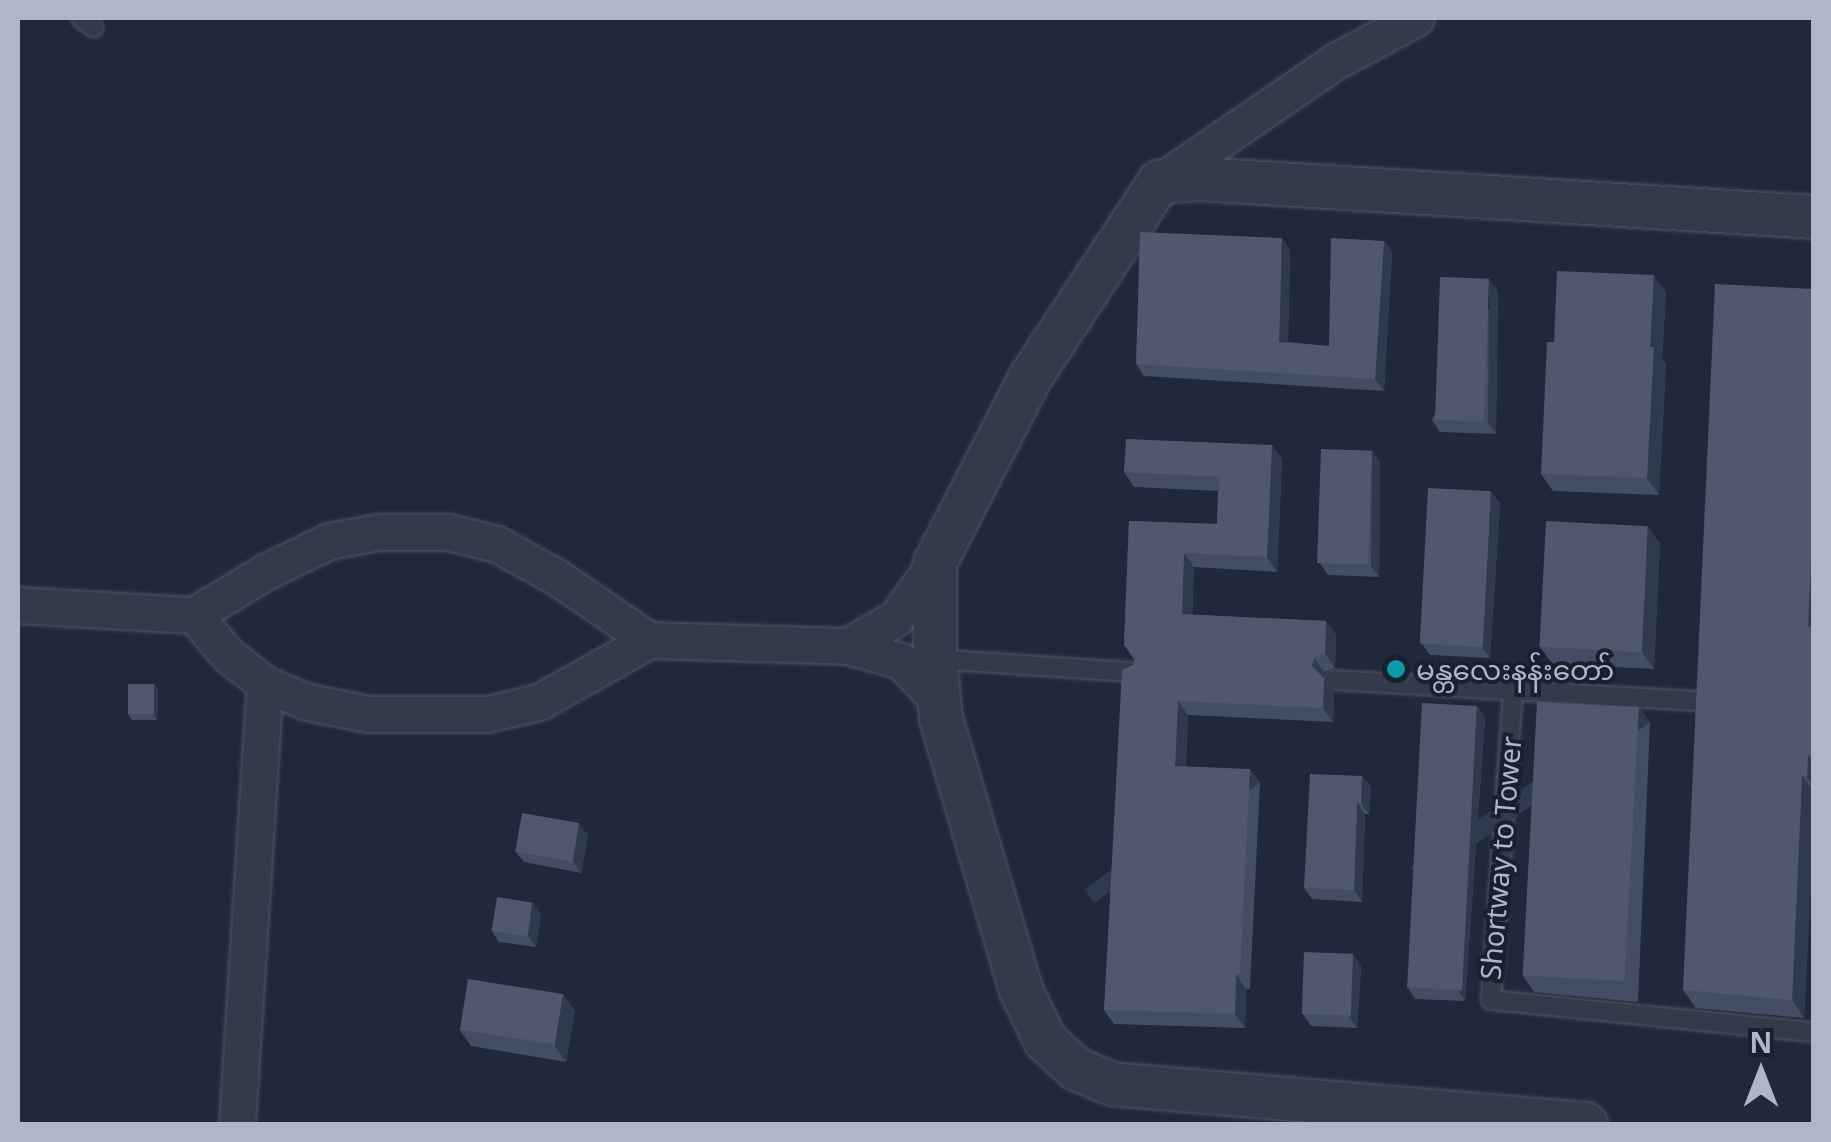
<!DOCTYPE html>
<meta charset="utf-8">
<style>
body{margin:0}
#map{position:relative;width:1831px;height:1142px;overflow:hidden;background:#1f293b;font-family:"Noto Sans","Noto Sans Myanmar",sans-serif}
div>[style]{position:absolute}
.roads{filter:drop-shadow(0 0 2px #4e5666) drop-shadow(0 0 2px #4e5666)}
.service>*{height:18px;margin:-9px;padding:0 9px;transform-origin:9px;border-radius:9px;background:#333b4b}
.minor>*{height:35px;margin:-17.5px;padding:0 17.5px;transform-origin:17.5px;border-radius:17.5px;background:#333b4b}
.tertiary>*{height:42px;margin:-21px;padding:0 21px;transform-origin:21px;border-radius:21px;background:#333b4b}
.wall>*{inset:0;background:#434d64}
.shaded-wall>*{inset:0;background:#303a4f;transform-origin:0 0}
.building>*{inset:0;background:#4f586e;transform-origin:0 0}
.dots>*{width:28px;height:28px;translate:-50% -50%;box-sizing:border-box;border:5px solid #192030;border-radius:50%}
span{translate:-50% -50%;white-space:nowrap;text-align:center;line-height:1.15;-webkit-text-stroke:8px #192030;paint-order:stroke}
.poi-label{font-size:28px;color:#aeb6c8}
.left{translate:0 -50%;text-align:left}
.street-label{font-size:28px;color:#aeb6c8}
.frame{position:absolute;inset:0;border:20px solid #aeb6c8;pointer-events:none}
.north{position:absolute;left:1711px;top:1022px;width:100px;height:100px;-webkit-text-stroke:8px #192030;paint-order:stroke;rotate:0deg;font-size:28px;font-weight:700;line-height:40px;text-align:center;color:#aeb6c8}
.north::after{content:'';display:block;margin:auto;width:35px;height:45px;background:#aeb6c8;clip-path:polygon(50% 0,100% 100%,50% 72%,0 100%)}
</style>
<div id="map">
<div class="roads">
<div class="service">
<div style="left:81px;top:18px;width:16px;rotate:38deg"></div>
<div style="left:935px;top:659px;width:198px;rotate:3.8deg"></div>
<div style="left:1334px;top:680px;width:367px;rotate:3.3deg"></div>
<div style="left:1513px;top:691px;width:310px;rotate:94.1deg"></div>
<div style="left:1491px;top:1000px;width:325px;rotate:5.7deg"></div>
</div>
<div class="minor">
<div style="left:1159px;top:182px;width:212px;rotate:-34.4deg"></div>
<div style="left:1334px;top:62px;width:93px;rotate:-28.2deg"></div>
<div style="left:18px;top:605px;width:176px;rotate:3.3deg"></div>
<div style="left:194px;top:615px;width:83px;rotate:-31.2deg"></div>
<div style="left:265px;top:572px;width:71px;rotate:-25.8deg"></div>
<div style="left:329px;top:541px;width:50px;rotate:-10.4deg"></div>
<div style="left:378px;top:532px;width:70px"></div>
<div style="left:448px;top:532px;width:50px;rotate:13.8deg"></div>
<div style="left:497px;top:544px;width:70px;rotate:29.1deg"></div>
<div style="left:558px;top:578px;width:110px;rotate:34.3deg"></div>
<div style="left:649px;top:640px;width:198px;rotate:1.7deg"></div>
<div style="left:847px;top:646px;width:56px;rotate:15.5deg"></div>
<div style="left:901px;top:661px;width:55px;rotate:46.5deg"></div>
<div style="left:194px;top:615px;width:52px;rotate:49.6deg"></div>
<div style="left:228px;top:655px;width:47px;rotate:38.1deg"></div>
<div style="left:265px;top:684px;width:46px;rotate:23.2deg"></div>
<div style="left:307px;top:702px;width:63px;rotate:11deg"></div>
<div style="left:369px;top:714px;width:118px"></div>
<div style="left:487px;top:714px;width:53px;rotate:-13deg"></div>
<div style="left:539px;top:702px;width:126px;rotate:-29.4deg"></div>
<div style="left:847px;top:646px;width:56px;rotate:-29.7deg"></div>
<div style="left:896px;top:618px;width:67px;rotate:-54.7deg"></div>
<div style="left:237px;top:1124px;width:441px;rotate:-86.4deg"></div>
</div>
<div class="tertiary">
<div style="left:1586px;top:1124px;width:476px;rotate:-175.2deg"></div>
<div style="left:1112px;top:1084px;width:39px;rotate:-157deg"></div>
<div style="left:1076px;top:1069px;width:42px;rotate:-136.9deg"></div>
<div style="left:1045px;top:1040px;width:55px;rotate:-115.6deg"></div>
<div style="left:1021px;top:990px;width:284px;rotate:-106.4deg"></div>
<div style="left:941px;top:718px;width:59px;rotate:-95.8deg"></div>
<div style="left:935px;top:659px;width:96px;rotate:-90deg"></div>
<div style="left:935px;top:563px;width:208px;rotate:-62.8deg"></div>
<div style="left:1030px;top:378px;width:235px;rotate:-56.6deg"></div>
<div style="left:1159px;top:182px;width:39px;rotate:-4deg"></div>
<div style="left:1198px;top:179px;width:617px;rotate:3.53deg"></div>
</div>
</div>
<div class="wall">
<div style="clip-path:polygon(1384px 241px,1392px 252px,1384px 391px,1144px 376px,1136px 364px,1290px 250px,1288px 342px,1329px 346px)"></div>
<div style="clip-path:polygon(1814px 289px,1814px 825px,1804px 1018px,1696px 1008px,1683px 990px)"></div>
<div style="clip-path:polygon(1498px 291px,1496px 434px,1440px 432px,1432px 420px)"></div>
<div style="clip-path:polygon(1666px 292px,1662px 359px,1666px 364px,1659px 495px,1553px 491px,1541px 474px,1554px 342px)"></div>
<div style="clip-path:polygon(1272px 445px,1282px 459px,1277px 572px,1194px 567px,1192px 615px,1326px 621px,1336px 635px,1335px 668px,1324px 672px,1323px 677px,1334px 693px,1333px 722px,1188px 715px,1186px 766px,1260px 783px,1250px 989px,1246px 989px,1245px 1028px,1114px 1024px,1104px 1010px,1134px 660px,1124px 645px,1129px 521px,1217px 524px,1218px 491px,1134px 487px,1124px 472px)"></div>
<div style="clip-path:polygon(1372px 451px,1380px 462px,1379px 577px,1328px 575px,1320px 563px)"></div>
<div style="clip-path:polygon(1500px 503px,1490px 658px,1430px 655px,1422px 644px)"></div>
<div style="clip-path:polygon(1660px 543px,1654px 669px,1552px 664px,1540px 647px)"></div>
<div style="clip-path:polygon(154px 684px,158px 690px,157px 720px,132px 720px,128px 714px)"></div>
<div style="clip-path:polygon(1639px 707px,1650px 723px,1638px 1002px,1534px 992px,1523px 976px)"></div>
<div style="clip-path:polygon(1485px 717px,1465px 1001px,1415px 999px,1408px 988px)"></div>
<div style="clip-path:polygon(1362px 776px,1371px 787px,1369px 814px,1365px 814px,1362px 902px,1312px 899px,1304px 888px)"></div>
<div style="clip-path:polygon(588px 835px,581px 873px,524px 862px,515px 851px)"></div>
<div style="clip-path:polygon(541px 914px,536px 947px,499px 942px,491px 930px)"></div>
<div style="clip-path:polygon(1353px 954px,1361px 966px,1357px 1028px,1311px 1026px,1303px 1014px)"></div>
<div style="clip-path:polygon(563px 994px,575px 1011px,566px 1062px,471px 1046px,459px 1029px)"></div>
</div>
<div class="shaded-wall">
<div style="clip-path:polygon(1282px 238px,1290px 250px,1288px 353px,1279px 342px)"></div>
<div style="clip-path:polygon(1384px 241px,1392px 252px,1384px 391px,1375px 379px)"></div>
<div style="clip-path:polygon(1654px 275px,1666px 292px,1662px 359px,1666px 364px,1659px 495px,1647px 478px,1650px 347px)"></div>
<div style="clip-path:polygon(1489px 279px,1498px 291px,1496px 434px,1488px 423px)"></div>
<div style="clip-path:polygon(1272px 445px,1282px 459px,1277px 572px,1267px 557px)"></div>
<div style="clip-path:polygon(1372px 451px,1380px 462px,1379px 577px,1371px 566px)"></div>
<div style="clip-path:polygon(1491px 491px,1500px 503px,1490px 658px,1482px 647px)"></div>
<div style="clip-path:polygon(1814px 495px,1814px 634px,1808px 626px)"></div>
<div style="clip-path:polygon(1648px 526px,1660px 543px,1654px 669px,1642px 652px)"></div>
<div style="clip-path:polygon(1184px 553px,1194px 567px,1192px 629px,1182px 614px)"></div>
<div style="clip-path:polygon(1326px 621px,1336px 635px,1335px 668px,1325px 653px)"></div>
<div style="clip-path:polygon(1314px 658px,1324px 672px,1322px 680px,1312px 666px)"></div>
<div style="clip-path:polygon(1324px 678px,1334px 693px,1333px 722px,1323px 708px)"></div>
<div style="clip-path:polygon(154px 684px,158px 690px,157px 720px,153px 714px)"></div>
<div style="clip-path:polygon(1178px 701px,1188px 715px,1185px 780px,1175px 766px)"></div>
<div style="clip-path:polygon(1477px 706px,1485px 717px,1465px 1001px,1458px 990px)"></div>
<div style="left:1639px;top:707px;width:19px;height:279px;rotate:55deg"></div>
<div style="clip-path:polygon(1808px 755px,1814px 763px,1814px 786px,1807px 777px)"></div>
<div style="left:1250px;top:769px;width:17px;height:205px;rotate:54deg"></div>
<div style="clip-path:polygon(1362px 776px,1371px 787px,1369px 814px,1361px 803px)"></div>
<div style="clip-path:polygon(1802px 776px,1814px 792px,1814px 825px,1804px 1018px,1792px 1000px)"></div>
<div style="clip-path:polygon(1357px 802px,1365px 814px,1362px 902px,1354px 890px)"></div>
<div style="clip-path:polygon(579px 823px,588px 835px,581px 873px,573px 861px)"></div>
<div style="clip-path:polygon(533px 903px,541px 914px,536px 947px,528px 936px)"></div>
<div style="clip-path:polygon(1353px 954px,1361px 966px,1357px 1028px,1349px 1016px)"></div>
<div style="clip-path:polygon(1236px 974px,1246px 989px,1245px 1028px,1235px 1014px)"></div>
<div style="clip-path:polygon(563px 994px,575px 1011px,566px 1062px,554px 1045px)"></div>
</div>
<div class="building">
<div style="clip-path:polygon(1140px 232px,1282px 238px,1279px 342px,1329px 346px,1331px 238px,1384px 241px,1375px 379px,1136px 364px)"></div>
<div style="clip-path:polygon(1557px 271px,1654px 275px,1650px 347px,1654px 347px,1647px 478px,1541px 474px,1547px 342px,1554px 342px)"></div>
<div style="left:1440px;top:277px;width:49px;height:143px;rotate:2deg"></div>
<div style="clip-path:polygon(1715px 284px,1814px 289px,1814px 495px,1808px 626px,1814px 627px,1814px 755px,1808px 755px,1807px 777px,1802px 776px,1792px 1000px,1683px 990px)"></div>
<div style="clip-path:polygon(1126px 439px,1272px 445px,1267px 557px,1184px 553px,1182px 614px,1326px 621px,1325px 653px,1314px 658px,1312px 666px,1324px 678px,1323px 708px,1178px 701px,1175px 766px,1250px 769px,1240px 974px,1236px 974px,1235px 1014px,1104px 1010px,1122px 670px,1133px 665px,1135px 658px,1124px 645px,1129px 521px,1217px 524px,1219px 477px,1124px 472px)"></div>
<div style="left:1321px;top:449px;width:51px;height:114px;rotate:2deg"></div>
<div style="left:1428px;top:488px;width:63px;height:156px;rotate:3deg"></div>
<div style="left:1546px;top:521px;width:102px;height:126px;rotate:3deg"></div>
<div style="left:128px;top:684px;width:26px;height:30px"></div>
<div style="left:1537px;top:702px;width:102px;height:274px;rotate:3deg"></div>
<div style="left:1422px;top:703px;width:55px;height:285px;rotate:3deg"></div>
<div style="clip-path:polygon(1310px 774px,1362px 776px,1361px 803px,1357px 802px,1354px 890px,1304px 888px)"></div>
<div style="left:522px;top:813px;width:58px;height:39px;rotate:10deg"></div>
<div style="left:497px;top:897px;width:36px;height:34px;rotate:9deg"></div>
<div style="left:1304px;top:952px;width:49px;height:62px;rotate:2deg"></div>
<div style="left:468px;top:979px;width:96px;height:51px;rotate:9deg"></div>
</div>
<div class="dots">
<div style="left:1396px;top:669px;background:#0f9aa8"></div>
</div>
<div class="poi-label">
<span class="left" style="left:1416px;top:669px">မန္တလေးနန်းတော်</span>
</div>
<div class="street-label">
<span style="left:1500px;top:858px;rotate:-85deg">Shortway to Tower</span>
</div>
<div class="frame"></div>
<div class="north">N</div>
</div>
